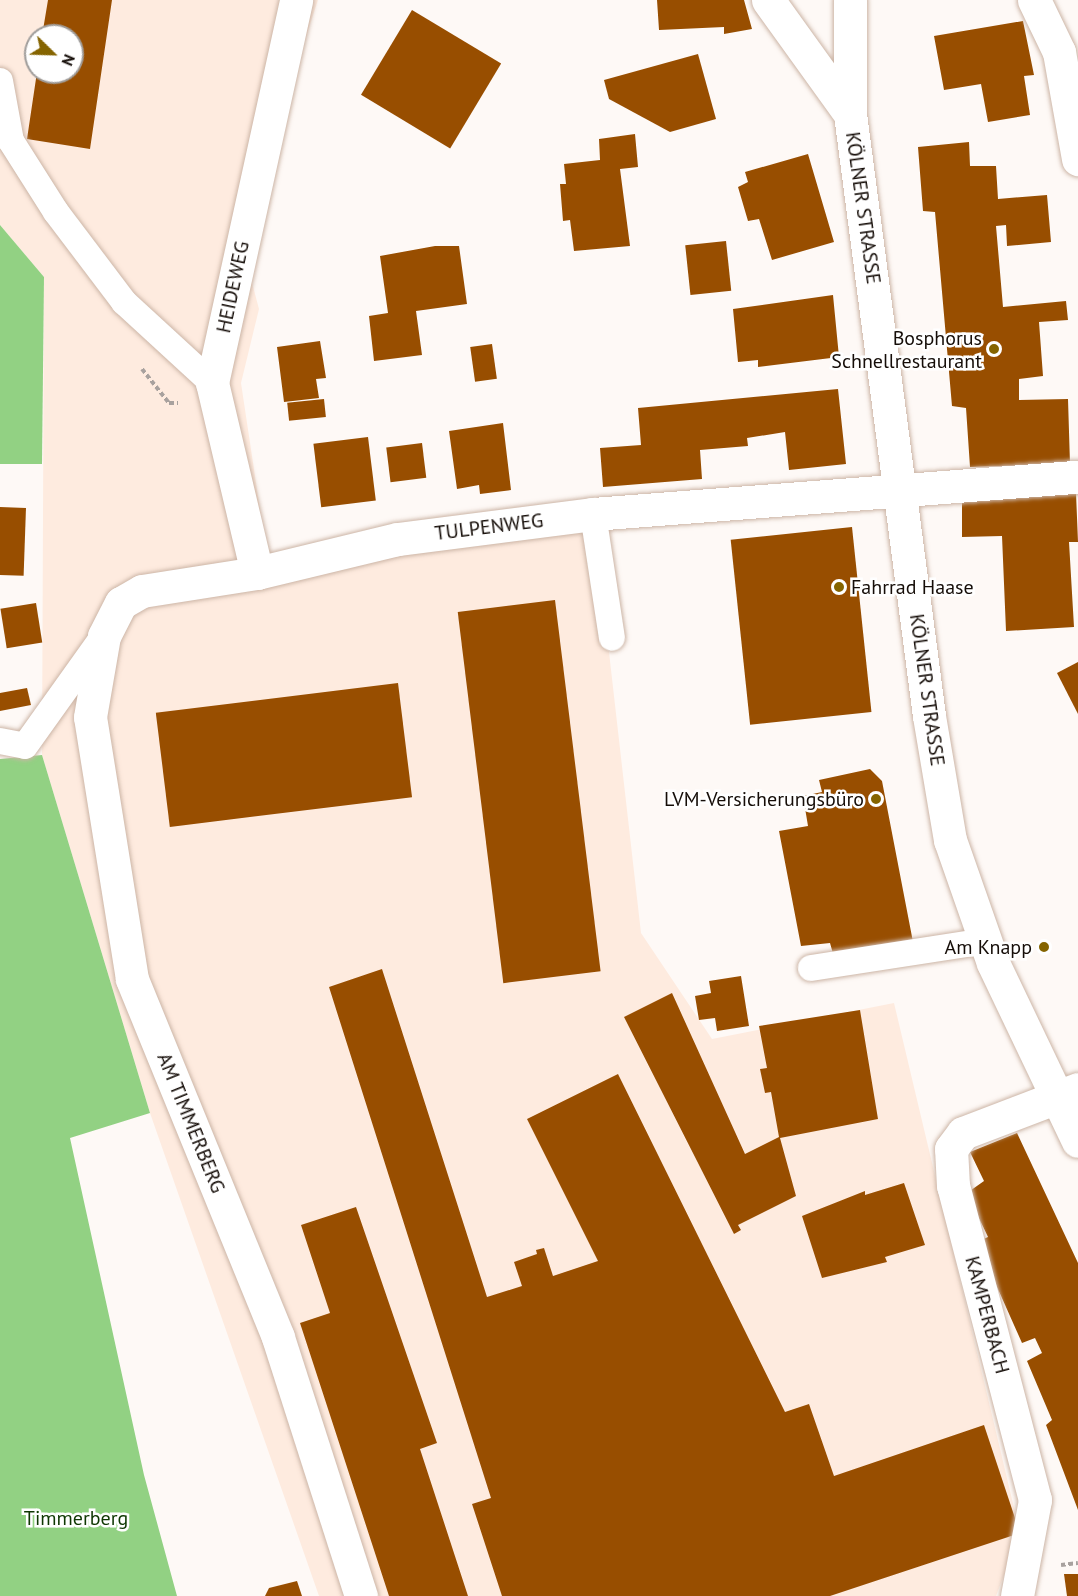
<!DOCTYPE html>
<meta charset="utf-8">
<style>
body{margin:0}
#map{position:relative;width:1078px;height:1596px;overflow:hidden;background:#fef9f6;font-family:"PT Sans",sans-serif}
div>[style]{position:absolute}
.built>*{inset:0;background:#feebdf}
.forest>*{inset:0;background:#92d183}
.building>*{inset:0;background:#984e00;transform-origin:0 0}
.path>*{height:4px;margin-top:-2px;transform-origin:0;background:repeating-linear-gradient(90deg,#a8a19e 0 4.5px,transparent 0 7.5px)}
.roads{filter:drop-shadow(0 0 2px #ccb5a6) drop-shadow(0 0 2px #ccb5a6)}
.service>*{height:26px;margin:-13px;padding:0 13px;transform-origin:13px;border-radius:13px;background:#fff}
.minor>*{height:33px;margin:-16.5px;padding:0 16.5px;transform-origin:16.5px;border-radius:16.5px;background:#fff}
.primary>*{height:33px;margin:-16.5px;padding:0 16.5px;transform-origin:16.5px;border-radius:16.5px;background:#fff}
.dots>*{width:16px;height:16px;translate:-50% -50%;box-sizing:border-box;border:3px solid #fff;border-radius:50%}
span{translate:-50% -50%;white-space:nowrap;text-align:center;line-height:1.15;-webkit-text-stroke:5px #fff;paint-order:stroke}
.street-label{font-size:20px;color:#150d08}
.poi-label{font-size:20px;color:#150d08}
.right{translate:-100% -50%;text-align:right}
.left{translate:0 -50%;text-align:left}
.park-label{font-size:20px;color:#0e3702}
.north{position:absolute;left:24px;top:24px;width:60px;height:60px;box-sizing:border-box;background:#fff;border:2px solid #a19e9c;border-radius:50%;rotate:113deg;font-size:16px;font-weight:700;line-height:24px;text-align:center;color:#150d08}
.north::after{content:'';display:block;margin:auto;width:21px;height:27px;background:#856400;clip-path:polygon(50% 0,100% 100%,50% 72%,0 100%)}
</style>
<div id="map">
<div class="built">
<div style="clip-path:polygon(evenodd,0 0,318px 0,298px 61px,251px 279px,259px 309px,241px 383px,267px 556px,592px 503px,641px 933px,712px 1039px,894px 1003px,1020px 1533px,996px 1596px,319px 1596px,150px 1113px,42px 755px,44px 277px,0 225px,0 0,36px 36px,72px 36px,72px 72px,36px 72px,36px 36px)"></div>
</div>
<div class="forest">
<div style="clip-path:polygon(0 225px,44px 277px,42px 464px,0 464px)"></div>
<div style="clip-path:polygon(42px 755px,150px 1113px,70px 1138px,144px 1475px,177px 1596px,0 1596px,0 759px)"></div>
</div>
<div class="building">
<div style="clip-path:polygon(48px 0,112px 0,90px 149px,27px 139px,37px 72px,72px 72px,72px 36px,42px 36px)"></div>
<div style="clip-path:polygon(657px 0,744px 0,752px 29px,724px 34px,724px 27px,659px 30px)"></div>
<div style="left:412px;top:10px;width:104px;height:99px;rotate:31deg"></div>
<div style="clip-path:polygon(1023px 21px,1034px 75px,1024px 76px,1030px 115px,988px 122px,981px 84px,944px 90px,934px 36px)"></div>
<div style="clip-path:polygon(698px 54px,716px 119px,670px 132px,609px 99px,604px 80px)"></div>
<div style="clip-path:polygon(635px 134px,638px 167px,620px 169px,630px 246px,574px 251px,570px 220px,563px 221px,560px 184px,566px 184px,564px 164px,600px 160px,599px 139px)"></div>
<div style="clip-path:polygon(969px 142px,970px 166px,996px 166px,998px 199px,1047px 195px,1051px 242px,1007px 246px,1006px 225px,996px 226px,1003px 307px,1066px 301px,1068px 320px,1039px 322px,1043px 376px,1019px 379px,1019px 400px,1068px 399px,1070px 464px,970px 467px,966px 408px,952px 406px,935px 212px,923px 211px,918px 147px)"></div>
<div style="clip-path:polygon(808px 154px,834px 242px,772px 260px,759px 219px,748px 221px,738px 187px,748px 182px,745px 172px)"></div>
<div style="left:726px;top:241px;width:50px;height:41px;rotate:84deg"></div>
<div style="clip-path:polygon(435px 246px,459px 246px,467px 304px,416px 311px,422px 355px,374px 361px,369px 316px,388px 313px,380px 256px)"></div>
<div style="clip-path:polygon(833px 295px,839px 357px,758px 367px,758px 360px,738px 362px,733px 309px)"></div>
<div style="clip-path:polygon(320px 341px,326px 378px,316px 379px,319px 398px,284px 402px,277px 347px)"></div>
<div style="left:492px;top:344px;width:35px;height:22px;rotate:82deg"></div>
<div style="clip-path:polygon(838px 389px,846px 464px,789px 470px,785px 432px,747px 438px,748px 446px,700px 450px,702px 479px,603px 487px,600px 448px,641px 445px,638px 408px)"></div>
<div style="left:324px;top:399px;width:18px;height:37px;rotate:84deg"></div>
<div style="clip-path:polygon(503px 423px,511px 490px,480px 494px,479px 485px,457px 489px,449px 431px)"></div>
<div style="left:368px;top:437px;width:64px;height:55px;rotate:83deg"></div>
<div style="left:422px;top:443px;width:35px;height:36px;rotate:83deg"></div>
<div style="clip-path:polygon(1076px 493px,1078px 542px,1069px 542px,1074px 627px,1006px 631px,1002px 536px,962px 537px,962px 500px)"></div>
<div style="left:0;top:507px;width:26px;height:68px;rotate:2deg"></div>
<div style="left:852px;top:527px;width:186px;height:122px;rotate:84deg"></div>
<div style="left:555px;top:600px;width:374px;height:98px;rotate:83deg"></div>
<div style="left:36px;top:603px;width:40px;height:36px;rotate:81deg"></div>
<div style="clip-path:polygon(1078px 662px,1078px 714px,1057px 673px)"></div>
<div style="left:398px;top:683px;width:115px;height:244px;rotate:83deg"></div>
<div style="clip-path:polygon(27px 688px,31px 705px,0 711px,0 693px)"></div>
<div style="clip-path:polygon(870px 769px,882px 781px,913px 942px,834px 957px,830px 943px,801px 946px,779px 831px,808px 826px,803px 796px,822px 792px,819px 780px)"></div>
<div style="clip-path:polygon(382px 969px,487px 1297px,522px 1286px,514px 1262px,537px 1254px,536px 1250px,544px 1248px,553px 1276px,598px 1261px,527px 1119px,618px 1074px,785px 1412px,809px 1404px,834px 1476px,984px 1425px,1020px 1533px,830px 1596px,502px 1596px,472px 1504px,491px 1498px,329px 987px)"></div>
<div style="clip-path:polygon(741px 976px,749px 1026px,717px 1031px,715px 1018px,699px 1020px,695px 996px,711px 993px,709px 981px)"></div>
<div style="clip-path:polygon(672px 993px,745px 1154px,779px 1137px,771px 1092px,765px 1093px,760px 1069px,767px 1068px,759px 1026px,860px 1010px,878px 1119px,780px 1138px,796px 1196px,738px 1225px,741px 1230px,734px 1234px,624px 1017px)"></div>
<div style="clip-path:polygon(1017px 1133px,1078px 1263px,1078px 1510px,1046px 1425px,1052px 1420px,1027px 1361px,1042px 1353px,1035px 1338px,1022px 1343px,977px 1242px,988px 1237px,967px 1193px,984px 1181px,970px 1152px)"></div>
<div style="clip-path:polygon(904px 1183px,925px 1245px,885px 1257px,887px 1262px,822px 1278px,802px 1216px,865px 1191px,865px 1195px)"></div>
<div style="clip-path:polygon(356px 1207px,437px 1443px,420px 1449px,468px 1596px,389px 1596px,300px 1323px,330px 1313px,301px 1225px)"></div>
<div style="clip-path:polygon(1064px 1574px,1078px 1574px,1078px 1596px,1067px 1596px)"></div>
<div style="clip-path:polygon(297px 1581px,302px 1596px,265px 1596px,269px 1588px)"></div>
</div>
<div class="path">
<div style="left:142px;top:369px;width:43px;rotate:51.5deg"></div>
<div style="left:169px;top:403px;width:9px"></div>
<div style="left:1061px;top:1565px;width:17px;rotate:-7deg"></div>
</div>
<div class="roads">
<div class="service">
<div style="left:0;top:81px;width:61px;rotate:79.6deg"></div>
<div style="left:11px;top:141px;width:84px;rotate:57.6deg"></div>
<div style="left:56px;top:212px;width:113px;rotate:52.9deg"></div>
<div style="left:124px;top:302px;width:120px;rotate:42.6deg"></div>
<div style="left:593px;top:514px;width:125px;rotate:81.3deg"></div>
<div style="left:0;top:741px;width:25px;rotate:11deg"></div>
<div style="left:25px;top:746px;width:133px;rotate:-54.5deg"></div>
<div style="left:811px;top:968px;width:176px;rotate:-8.8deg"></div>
</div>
<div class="minor">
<div style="left:768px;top:0;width:140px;rotate:54.3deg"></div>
<div style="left:1034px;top:0;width:58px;rotate:64.3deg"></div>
<div style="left:1059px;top:52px;width:109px;rotate:79.9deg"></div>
<div style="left:257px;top:573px;width:195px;rotate:-103.3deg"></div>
<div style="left:212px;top:383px;width:392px;rotate:-77.6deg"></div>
<div style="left:361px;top:1596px;width:272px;rotate:-107.8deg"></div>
<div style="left:278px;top:1337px;width:387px;rotate:-112.2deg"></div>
<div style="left:132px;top:979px;width:265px;rotate:-99.1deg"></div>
<div style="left:90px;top:717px;width:82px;rotate:-80.2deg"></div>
<div style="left:104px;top:636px;width:37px;rotate:-63deg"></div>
<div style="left:121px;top:603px;width:24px;rotate:-30deg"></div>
<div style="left:142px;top:591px;width:116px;rotate:-8.9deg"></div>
<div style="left:257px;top:573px;width:145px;rotate:-13.6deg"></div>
<div style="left:398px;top:539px;width:197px;rotate:-7.3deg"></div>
<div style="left:593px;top:514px;width:486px;rotate:-4.4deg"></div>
<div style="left:1017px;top:1596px;width:98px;rotate:-79.4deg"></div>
<div style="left:1035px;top:1500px;width:325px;rotate:-104.6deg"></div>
<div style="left:953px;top:1186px;width:37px;rotate:-93deg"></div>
<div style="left:951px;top:1149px;width:20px;rotate:-53deg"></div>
<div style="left:963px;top:1133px;width:123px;rotate:-20.9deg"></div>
</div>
<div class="primary">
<div style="left:850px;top:0;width:114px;rotate:90deg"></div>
<div style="left:850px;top:114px;width:607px;rotate:82.52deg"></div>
<div style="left:929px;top:716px;width:126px;rotate:80.4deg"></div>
<div style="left:950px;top:840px;width:130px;rotate:70.7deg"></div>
<div style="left:993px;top:963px;width:197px;rotate:64.5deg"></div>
</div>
</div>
<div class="dots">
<div style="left:994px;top:349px;background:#856400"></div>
<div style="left:839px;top:587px;background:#856400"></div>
<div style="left:876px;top:799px;background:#856400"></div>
<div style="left:1044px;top:947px;background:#856400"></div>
</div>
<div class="street-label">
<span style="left:863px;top:208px;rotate:82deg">KÖLNER STRASSE</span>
<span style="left:233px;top:287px;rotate:-78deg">HEIDEWEG</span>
<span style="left:489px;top:527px;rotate:-7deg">TULPENWEG</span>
<span style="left:927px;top:690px;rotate:82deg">KÖLNER STRASSE</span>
<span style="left:191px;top:1123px;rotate:68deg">AM TIMMERBERG</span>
<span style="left:987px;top:1315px;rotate:75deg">KAMPERBACH</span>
</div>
<div class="poi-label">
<span class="right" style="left:982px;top:350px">Bosphorus<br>Schnellrestaurant</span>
<span class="left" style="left:851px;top:587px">Fahrrad Haase</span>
<span class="right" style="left:864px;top:799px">LVM-Versicherungsbüro</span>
<span class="right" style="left:1032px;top:947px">Am Knapp</span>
</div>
<div class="park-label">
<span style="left:76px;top:1518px">Timmerberg</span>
</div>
<div class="north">N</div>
</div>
